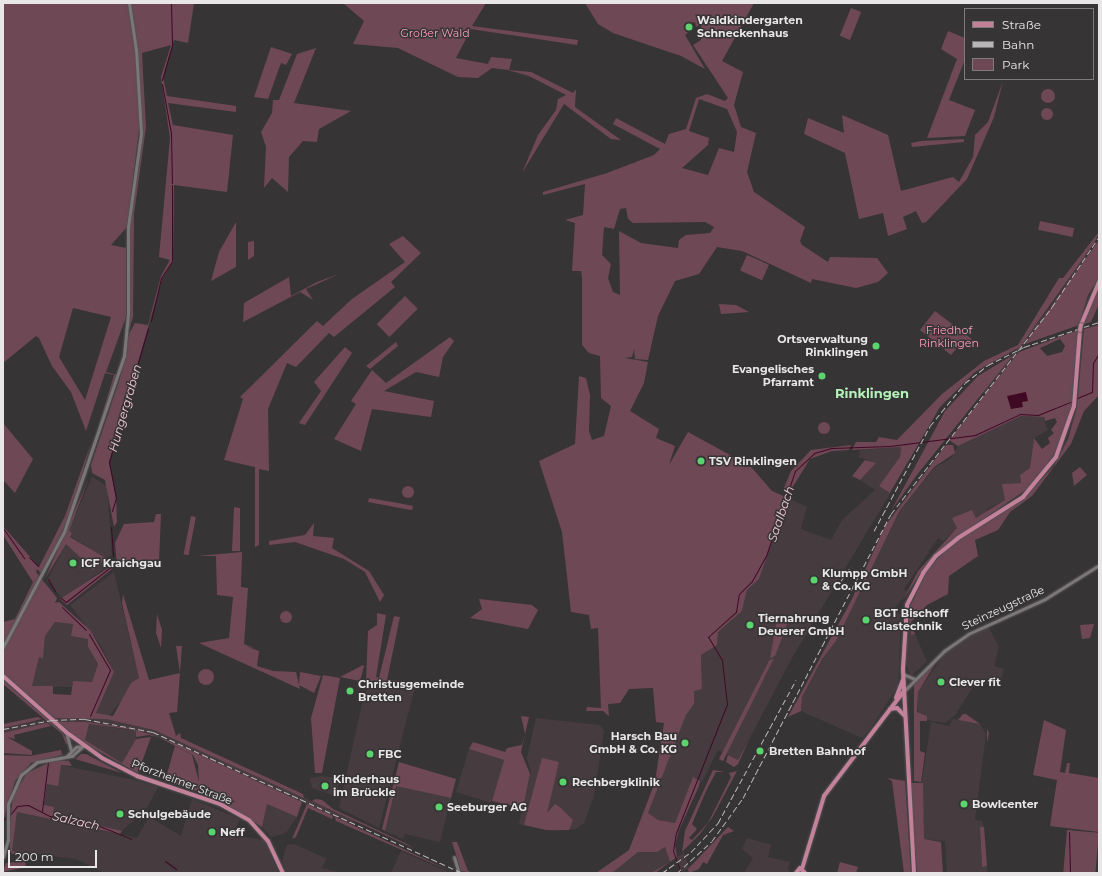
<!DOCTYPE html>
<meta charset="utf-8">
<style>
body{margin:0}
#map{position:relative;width:1102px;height:876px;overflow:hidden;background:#373435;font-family:Montserrat,sans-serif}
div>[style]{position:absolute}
.built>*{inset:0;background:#463c3f;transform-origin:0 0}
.green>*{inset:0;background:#6f4856;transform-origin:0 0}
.round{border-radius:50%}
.water>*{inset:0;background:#400923}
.stream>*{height:1px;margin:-0.5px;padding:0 0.5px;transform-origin:0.5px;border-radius:0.5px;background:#400923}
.roads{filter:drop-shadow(0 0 1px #535151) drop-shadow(0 0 1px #535151)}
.minor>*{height:3px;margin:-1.5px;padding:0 1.5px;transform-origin:1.5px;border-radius:1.5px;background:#7b7778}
.major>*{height:4px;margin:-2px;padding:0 2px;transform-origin:2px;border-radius:2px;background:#c4819a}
.rail>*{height:1px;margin-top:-0.5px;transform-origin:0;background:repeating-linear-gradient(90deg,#b8b6b6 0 6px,transparent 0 9px)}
.bridges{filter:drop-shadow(0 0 1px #535151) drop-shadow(0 0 1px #535151)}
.major-bridge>*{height:4px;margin:-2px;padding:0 2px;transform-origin:2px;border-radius:2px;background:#c4819a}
.dots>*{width:11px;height:11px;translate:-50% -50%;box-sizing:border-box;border:2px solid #373435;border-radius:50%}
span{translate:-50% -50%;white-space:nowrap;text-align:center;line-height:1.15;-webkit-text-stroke:3px #373435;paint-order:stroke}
.poi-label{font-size:11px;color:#e8e6e6;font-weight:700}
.left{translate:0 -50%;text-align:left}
.right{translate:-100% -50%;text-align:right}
.park-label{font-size:11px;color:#fd9fc1}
.street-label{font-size:11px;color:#e8e6e6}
.water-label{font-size:12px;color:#f4ccd9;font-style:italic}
.quarter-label{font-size:13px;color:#b3f2b8;font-weight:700}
.frame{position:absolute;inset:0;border:4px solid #e8e6e6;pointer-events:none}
.legend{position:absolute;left:964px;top:8px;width:130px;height:72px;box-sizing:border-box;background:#373435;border:1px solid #7e7b7c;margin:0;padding:5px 7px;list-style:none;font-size:12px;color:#e8e6e6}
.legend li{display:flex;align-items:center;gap:8px;height:20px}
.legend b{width:20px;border:1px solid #7e7b7c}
.scale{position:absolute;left:8px;top:850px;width:89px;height:18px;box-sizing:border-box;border:2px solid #e8e6e6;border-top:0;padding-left:5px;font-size:12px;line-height:14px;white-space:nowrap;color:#e8e6e6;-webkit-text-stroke:3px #373435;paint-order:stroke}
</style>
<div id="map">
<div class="built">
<div style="clip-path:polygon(1099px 234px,1070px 285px,986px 395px,983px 392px,1051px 306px)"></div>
<div style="clip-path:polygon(1021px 416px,1043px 417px,1048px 430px,1034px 438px,1030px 468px,1020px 475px,1021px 483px,1011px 485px,1005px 500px,987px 509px,988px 512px,976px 518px,972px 511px,952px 518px,958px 528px,943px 541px,938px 538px,904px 589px,908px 592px,893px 610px,901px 615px,898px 686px,870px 729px,862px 738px,801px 711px,802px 697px,822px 659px,836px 641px,903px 505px,934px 468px,951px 458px,958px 446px)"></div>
<div style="clip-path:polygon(901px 447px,900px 457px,879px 486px,890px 493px,792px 658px,738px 760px,718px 750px,702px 782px,693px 778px,675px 823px,658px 820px,648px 813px,686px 715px,694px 704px,694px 690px,702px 689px,701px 655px,717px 645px,718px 632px,742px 611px,747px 590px,759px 579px,788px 498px,807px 507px,801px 529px,831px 540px,842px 520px,875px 490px,860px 480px,876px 463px,859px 457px,860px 450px)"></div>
<div style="clip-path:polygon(92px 477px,107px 486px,112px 555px,106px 558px,113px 563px,62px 598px,47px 580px,66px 544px,92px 570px,106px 558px,70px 536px,68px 532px)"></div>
<div style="clip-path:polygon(114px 572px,139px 678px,109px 716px,96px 713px,114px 672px,101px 646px,70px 605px)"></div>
<div style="clip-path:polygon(55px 622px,73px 623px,71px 636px,88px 639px,88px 647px,98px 664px,92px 682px,73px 681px,72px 687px,32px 686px,39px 657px,43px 657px,45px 636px)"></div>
<div style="clip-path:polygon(907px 625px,911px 635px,915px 634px,927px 662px,911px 676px,905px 661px)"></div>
<div style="clip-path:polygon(988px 626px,999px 647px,994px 666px,1004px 669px,999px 687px,977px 681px,955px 715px,945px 723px,927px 720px,927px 716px,918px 712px,918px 692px,943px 656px,963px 639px)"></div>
<div style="clip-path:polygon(371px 683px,415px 687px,379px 828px,339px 808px,364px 695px)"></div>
<div style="clip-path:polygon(66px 717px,106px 719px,154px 730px,354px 820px,352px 825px,174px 743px,128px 728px,66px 722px,3px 733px,3px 728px,18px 724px)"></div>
<div style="clip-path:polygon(536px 718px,600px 725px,604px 731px,594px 796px,584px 823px,576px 829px,554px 831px,519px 824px,531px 772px,527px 758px)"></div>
<div style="clip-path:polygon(953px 719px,980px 724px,986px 734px,975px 820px,982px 821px,984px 827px,980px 828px,982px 867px,987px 866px,987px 873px,947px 873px,945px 841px,924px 839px,922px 781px,931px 722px,949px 726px)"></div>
<div style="clip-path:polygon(89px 724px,136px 731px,136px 739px,122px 763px,85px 740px)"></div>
<div style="left:469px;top:749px;width:37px;height:45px;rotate:17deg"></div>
<div style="clip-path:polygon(50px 763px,130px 779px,158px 787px,147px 808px,122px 831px,43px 812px)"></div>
<div style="clip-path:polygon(323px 776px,340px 779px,336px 796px,312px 788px,310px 778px)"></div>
<div style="clip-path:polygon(396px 786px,451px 798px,440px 842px,405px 834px,403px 839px,385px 831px)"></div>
<div style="clip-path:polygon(192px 799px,240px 819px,233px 835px,264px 840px,279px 873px,104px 873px,76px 859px,12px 851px,17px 812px,137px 838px,149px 817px,181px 836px)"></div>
<div style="clip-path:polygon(267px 804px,297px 817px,286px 833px,271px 837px,262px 827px)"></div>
<div style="clip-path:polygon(747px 838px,771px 845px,768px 857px,790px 862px,788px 870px,792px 873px,744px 873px,753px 858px,742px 849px)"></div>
<div style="clip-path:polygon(294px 844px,327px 859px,321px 868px,343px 873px,287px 873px,282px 861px,287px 845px)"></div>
<div style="clip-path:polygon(665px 847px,670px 862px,653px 872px,612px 873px,638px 852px,657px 852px)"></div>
<div style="clip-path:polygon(401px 851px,450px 873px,391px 873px)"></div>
<div style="clip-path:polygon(684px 852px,689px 868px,680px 873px,675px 859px)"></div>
</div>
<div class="green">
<div style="clip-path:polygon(evenodd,3px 3px,194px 3px,188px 43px,174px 40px,163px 77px,167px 96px,236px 106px,236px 112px,168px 103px,173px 125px,233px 135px,227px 192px,174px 185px,173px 261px,162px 279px,109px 462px,116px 498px,117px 522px,114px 527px,105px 480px,92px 473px,91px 465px,120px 378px,129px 334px,135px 323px,148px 325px,161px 276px,170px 260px,159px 257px,170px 138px,161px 77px,171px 45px,142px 53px,146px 127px,134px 214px,133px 317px,129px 330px,129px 234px,141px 149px,140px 122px,127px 227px,111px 245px,126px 248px,126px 317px,106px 372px,117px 375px,94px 442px,114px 375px,105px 373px,86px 431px,71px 392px,52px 366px,39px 338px,36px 336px,3px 363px,3px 3px,73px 308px,111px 317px,85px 400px,59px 357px,73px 308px)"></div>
<div style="clip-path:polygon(343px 3px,486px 3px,472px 26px,578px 40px,577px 45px,471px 29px,456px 58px,488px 64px,491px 57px,512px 59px,509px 70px,531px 72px,573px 93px,576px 89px,575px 107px,621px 140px,611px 139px,564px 104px,522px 173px,538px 135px,556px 110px,558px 99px,566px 95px,529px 76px,508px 70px,492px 68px,478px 78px,458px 77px,398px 48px,353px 44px,364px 21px)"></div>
<div style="clip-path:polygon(evenodd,585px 3px,754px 3px,722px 61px,743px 72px,734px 105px,741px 127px,756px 133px,747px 172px,754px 192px,805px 227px,800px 241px,802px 245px,828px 262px,830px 257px,877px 258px,888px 273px,878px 282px,856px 288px,812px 279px,811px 283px,742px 251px,717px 247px,699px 274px,675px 281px,658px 316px,648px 360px,635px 359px,634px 349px,632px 357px,625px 358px,648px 362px,644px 383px,630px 411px,659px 429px,656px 438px,675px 446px,669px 465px,688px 432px,741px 461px,745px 467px,751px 467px,772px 491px,788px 498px,759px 579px,747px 590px,742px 611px,718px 632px,717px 645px,701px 655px,702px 689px,694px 691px,694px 704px,686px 715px,648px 813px,658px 820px,675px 823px,693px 777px,700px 781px,699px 786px,679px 830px,675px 845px,677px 857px,655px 873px,651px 873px,670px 862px,665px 847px,657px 852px,638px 852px,612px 873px,596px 873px,629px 850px,655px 782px,664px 723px,656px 722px,653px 688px,629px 689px,620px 703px,608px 704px,609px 716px,603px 711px,586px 711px,587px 707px,601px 708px,598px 628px,591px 629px,589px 615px,571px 612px,562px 532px,539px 461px,575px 444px,579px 376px,586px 378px,590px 395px,589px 431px,592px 440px,604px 436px,611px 406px,601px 398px,600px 356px,589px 353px,582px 345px,582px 277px,581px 271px,572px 271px,575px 223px,565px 220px,583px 215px,585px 184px,543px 195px,543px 192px,607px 173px,654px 155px,660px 149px,613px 124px,616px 118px,665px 144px,669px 134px,686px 129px,696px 98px,707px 94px,725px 101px,728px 98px,693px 45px,701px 40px,701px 24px,696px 27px,695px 22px,691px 23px,693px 28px,685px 35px,705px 69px,681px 56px,613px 33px,598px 24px,585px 3px,699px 99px,727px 109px,737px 132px,734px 152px,719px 148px,708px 175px,682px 168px,708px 145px,709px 138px,689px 131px,699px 99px,585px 3px,626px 208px,628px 219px,633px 223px,705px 222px,714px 227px,710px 233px,686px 235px,679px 240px,678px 248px,641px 243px,619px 231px,620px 295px,613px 292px,608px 278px,611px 264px,602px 255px,604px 227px,614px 229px,620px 209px,626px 208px)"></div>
<div style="left:851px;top:8px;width:11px;height:30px;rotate:22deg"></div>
<div style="clip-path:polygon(948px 31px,965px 38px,964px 62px,949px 100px,975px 110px,965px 136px,927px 138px,957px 59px,941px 49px)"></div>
<div style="clip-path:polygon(271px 47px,292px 54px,286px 65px,281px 63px,268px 99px,254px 97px)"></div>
<div style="clip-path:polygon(316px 48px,294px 103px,351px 111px,319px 129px,317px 142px,303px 141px,289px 157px,288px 192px,272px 178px,264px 188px,266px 147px,261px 132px,272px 113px,273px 100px,279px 100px,297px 54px)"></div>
<div style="clip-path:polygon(1003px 81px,994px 117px,967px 179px,926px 222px,922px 223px,916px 211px,903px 217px,907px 229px,888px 236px,883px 213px,859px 219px,845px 153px,804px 134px,808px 118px,844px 133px,842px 115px,888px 135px,901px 191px,953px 177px,959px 182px,973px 157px,975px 135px,988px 122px)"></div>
<div class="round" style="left:1041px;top:89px;width:14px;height:14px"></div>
<div class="round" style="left:1041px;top:108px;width:12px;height:12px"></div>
<div style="clip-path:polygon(964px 139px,964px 142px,912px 147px,911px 143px,921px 141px)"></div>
<div style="clip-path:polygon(1099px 215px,1099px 234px,1094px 243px,1020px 347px,975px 372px,940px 407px,860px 544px,890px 493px,879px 486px,900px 457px,901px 447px,852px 450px,856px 442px,876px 442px,879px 437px,897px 440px,942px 394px,984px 361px,1018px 345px,1059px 278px,1063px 278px,1098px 233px)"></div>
<div style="left:1040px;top:221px;width:35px;height:9px;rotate:12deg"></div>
<div style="clip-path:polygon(236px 222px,236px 267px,211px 281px,219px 252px)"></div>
<div style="clip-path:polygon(403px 236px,421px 253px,391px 282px,395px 287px,334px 337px,329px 333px,296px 367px,287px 363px,268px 409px,269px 471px,259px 469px,259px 545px,255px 547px,255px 467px,224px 460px,243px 399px,240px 397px,317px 321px,323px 326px,352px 299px,405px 262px,389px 244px)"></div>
<div style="clip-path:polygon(1099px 240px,1099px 278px,1088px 295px,1079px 325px,1025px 344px)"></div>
<div style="clip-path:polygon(254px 241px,254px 256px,248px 260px,248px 242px)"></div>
<div style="left:747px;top:255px;width:24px;height:17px;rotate:24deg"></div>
<div style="clip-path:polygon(339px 274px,306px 289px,313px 300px,300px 292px,243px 322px,244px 303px,289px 277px,291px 296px,317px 282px)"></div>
<div style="clip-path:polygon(1099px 287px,1099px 304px,1091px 322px,1084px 324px)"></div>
<div style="left:405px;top:296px;width:18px;height:40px;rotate:45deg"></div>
<div style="clip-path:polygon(719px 304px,736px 305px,749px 312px,721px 314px)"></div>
<div style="clip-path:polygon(935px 311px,973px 340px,968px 347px,962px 342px,951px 355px,920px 330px)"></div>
<div style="clip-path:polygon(1099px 325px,1099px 395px,1084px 411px,1071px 444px,1032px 496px,1010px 512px,998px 530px,975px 540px,978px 556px,949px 576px,948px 594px,927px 605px,911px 622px,915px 634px,911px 635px,908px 611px,927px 570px,953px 543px,1021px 501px,1054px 466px,1068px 439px,1077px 407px,1084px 329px)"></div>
<div style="clip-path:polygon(evenodd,1078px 330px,1072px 406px,1057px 450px,1033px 485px,947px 544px,925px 566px,902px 602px,918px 571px,957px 528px,952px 518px,972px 510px,976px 518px,1005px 500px,1002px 484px,1021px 483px,1020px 475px,1030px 468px,1034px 438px,1042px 449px,1050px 443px,1048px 438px,1054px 433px,1051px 430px,1057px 422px,1055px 418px,1045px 421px,1044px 417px,1021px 416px,958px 446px,949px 440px,1019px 352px,1078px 330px,1060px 339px,1065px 346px,1062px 352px,1047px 356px,1040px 348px,1060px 339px)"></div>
<div style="clip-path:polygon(450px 337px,454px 341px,443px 357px,439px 377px,416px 372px,384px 391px,434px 401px,431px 417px,372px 409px,361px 451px,334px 439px,356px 404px,351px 401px,372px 370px,386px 383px)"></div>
<div style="clip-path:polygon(396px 342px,398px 346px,370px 369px,366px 366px)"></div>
<div style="clip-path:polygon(345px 347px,352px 353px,305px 425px,299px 423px,321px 391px,314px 382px)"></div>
<div style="clip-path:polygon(1013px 355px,916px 476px,891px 511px,945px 411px,978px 376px)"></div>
<div class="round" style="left:818px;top:422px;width:12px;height:12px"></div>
<div style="clip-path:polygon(3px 423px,33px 459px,15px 493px,3px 480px)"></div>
<div style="clip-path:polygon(evenodd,91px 443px,73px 507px,59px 539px,41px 573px,37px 569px,36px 572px,57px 598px,55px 603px,59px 602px,90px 630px,114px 672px,96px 713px,113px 716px,131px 683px,139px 678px,122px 603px,123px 594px,149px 680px,180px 673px,176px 646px,182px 646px,177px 712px,169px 713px,176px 736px,180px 733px,181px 738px,303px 794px,304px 798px,154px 730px,106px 719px,56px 718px,48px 711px,60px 722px,85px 722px,128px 728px,152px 735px,174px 743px,302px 802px,297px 817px,267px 804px,262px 827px,215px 797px,165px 781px,175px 746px,192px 755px,199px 782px,198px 765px,193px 755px,158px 737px,149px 735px,136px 737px,136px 731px,128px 729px,89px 724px,85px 740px,122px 763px,136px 739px,151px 737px,138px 773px,91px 747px,89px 749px,3px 673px,3px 622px,15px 619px,33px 582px,3px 535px,3px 526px,39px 567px,65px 516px,91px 443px,55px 622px,73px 624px,71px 636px,88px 639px,88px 647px,98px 664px,92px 682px,73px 681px,71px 695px,53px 694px,53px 686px,32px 686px,39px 657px,43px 658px,45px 636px,55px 622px)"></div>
<div style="clip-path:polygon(851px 445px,849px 450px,832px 451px,810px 459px,789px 493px,783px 490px,791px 471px,811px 450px)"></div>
<div style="clip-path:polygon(946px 445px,953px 445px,955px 453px,934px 467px,900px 510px,836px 641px,822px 659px,802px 697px,801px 711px,788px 717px,851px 601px,885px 526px)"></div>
<div style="clip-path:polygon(865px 460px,876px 463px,860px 480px,852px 476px)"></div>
<div style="clip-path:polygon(1080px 467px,1087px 475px,1074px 486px,1072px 473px)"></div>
<div style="clip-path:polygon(89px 478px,69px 531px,72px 533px,70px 537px,106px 558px,93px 570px,66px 544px,45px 579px)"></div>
<div class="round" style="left:402px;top:486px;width:12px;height:12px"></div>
<div style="clip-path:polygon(369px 498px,398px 503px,413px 506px,412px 510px,405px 509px,368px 502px)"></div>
<div style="clip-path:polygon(234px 507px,240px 508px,240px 551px,232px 551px)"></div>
<div style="clip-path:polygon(156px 514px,161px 514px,159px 561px,117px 565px,115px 543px,124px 524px,154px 522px)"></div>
<div style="left:191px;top:516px;width:5px;height:39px;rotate:11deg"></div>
<div style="clip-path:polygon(314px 523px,313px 536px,334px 538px,332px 548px,369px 571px,384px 595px,380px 602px,365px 572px,344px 559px,295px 542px,269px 545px,269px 541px,305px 535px)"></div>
<div style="clip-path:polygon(242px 552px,241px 587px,248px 588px,244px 644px,256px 649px,245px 646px,259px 651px,257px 666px,273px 671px,296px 672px,300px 689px,199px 643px,229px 638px,233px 597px,217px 595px,216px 556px,197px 556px)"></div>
<div style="clip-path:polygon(114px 564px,112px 569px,67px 605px,60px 599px)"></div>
<div style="clip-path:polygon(479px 599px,532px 605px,538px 610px,528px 629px,470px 618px,482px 609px)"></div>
<div class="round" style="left:280px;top:611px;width:12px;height:12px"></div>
<div style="clip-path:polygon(377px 613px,386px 615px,376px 677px,379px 678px,394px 616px,400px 617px,387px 680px,416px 682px,417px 686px,366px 681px,368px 631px,377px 625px)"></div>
<div style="clip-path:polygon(157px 614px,162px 630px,161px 648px,156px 633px)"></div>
<div style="clip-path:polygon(777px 620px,787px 624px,775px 656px,770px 658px)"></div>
<div style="clip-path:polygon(1094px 624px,1090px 638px,1082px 639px,1080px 625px)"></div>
<div style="clip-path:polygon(940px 656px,918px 692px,917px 712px,927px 716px,927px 721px,920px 721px,920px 751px,925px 753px,921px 782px,914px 781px,914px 685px)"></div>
<div style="clip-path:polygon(774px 658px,723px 761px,719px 759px,769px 661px)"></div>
<div style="clip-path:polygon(364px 666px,360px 681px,340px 677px,363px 665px)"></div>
<div class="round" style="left:198px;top:669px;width:16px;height:16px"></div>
<div style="clip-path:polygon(300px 672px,321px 676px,314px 693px,299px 685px)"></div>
<div style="clip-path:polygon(323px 675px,340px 678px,322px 773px,315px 773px,311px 718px)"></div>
<div style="clip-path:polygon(3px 680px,60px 730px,71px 744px,66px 744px,62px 734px,3px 684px)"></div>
<div style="clip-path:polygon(963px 714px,966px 714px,987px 729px,989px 733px,987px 743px,987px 729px,980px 724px,958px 720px)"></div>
<div style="clip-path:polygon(521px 716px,529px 717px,521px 752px,530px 774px,523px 808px,492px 801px,504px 760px,469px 749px,473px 742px,505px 752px,507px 748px,522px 745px,525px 734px)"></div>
<div style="clip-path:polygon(38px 717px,42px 719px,3px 728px,3px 724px)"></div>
<div style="clip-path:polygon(1044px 720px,1066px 730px,1060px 772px,1065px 773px,1067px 763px,1070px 763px,1069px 773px,1099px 778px,1099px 832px,1050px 826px,1057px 780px,1033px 775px)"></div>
<div style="clip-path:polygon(47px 723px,51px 726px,14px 735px,15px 739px,7px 737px,32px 751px,32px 755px,3px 753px,3px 733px)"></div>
<div style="clip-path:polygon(749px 740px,738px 764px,734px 767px,726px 762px,728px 755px,738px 760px)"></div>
<div style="clip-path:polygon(61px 750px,62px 755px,31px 763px,15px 781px,4px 818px,3px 844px,3px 755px,30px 756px)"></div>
<div style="clip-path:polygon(81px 754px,86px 754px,122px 773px,75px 759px)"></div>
<div style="clip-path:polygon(542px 758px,559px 762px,547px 813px,555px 804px,561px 808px,573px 820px,569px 830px,546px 830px,524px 825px)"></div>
<div style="clip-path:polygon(54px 760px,69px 761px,72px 766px,61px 765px,58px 786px,47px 784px,44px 805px,54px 807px,53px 814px,122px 831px,120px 834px,17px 812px,12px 851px,24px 853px,12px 854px,10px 850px,10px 824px,13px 796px,27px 773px)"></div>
<div style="clip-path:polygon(399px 762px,456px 779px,451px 798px,396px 786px,385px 831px,382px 829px)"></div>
<div style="clip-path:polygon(713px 770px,725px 772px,716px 772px,706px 791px,692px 824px,697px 829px,689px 838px,692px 840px,708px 823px,731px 777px,729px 773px,737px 771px,712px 818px,700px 834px,682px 852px,685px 831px)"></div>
<div style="clip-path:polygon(887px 778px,905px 781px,911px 873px,904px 873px,892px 781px)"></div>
<div style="clip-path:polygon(910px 783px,923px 783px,924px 839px,941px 842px,943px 873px,917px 873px)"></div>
<div style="clip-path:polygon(316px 799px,322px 800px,333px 809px,407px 844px,413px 848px,312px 801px)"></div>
<div style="clip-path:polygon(307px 804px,333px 816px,332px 819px,308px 808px,296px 837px,292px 839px)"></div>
<div style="clip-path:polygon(335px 817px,429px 861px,454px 873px,336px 821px)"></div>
<div style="clip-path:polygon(728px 827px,734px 831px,723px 835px,707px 864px,703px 862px,699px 869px,689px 873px,688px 869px)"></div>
<div style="clip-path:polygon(980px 827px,984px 827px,987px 866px,982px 867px)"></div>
<div style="left:1067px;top:830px;width:32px;height:43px;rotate:5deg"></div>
<div style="clip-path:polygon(452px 842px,457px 842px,468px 871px,473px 873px,461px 871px)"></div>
<div style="clip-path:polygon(25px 861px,26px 867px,3px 872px,6px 863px)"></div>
<div style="clip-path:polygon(840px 862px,858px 867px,856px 873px,837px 873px)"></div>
</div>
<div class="water">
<div style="clip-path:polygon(1026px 392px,1028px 401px,1022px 402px,1023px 407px,1011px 409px,1007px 396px)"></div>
</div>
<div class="stream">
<div style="left:162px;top:80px;width:37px;rotate:-74deg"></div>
<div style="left:172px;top:44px;width:41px;rotate:-91.4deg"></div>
<div style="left:162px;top:84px;width:50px;rotate:79.6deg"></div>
<div style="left:171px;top:133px;width:50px;rotate:88.9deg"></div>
<div style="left:172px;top:185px;width:75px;rotate:90deg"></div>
<div style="left:151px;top:321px;width:44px;rotate:-76.9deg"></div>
<div style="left:161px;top:278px;width:20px;rotate:-57deg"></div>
<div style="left:1077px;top:398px;width:16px;rotate:-22deg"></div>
<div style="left:1092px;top:392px;width:29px;rotate:-88deg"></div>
<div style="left:1093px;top:363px;width:12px;rotate:-59deg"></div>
<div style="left:112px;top:511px;width:14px;rotate:-73deg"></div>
<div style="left:116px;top:498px;width:37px;rotate:-101deg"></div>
<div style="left:109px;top:462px;width:139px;rotate:-73.7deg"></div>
<div style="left:111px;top:527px;width:29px;rotate:86deg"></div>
<div style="left:3px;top:528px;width:37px;rotate:55deg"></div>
<div style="left:29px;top:557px;width:13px;rotate:45deg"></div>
<div style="left:48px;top:579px;width:14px;rotate:60deg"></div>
<div style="left:61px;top:598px;width:6px;rotate:39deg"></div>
<div style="left:66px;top:602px;width:60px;rotate:-38.2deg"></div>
<div style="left:62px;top:607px;width:33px;rotate:44deg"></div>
<div style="left:89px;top:634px;width:42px;rotate:59.7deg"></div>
<div style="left:110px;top:670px;width:50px;rotate:113.5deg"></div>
<div style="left:42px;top:811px;width:49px;rotate:-83deg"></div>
<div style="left:10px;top:815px;width:11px;rotate:-52deg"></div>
<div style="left:17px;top:806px;width:11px;rotate:-5deg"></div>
<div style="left:28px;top:805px;width:25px;rotate:27deg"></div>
<div style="left:50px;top:816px;width:48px;rotate:10.8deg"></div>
<div style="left:97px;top:825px;width:37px;rotate:22deg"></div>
<div style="left:3px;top:820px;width:5px;rotate:-37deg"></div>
<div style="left:1069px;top:832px;width:41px;rotate:88.6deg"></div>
<div style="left:165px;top:861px;width:14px;rotate:36deg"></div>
<div style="left:681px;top:873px;width:23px;rotate:-110deg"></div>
<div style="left:673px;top:851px;width:18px;rotate:-81deg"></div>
<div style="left:676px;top:833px;width:139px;rotate:-68.4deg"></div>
<div style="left:727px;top:704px;width:44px;rotate:-96.5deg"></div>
<div style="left:722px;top:660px;width:27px;rotate:-121deg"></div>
<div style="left:708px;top:637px;width:38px;rotate:-42deg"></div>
<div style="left:736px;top:612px;width:18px;rotate:-81deg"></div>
<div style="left:739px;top:594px;width:18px;rotate:-45deg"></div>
<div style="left:752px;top:581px;width:29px;rotate:-61deg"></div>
<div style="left:766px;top:556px;width:90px;rotate:-71.2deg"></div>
<div style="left:795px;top:471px;width:26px;rotate:-43deg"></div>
<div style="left:814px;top:453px;width:19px;rotate:-16deg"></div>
<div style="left:832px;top:448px;width:58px;rotate:-2deg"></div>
<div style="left:890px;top:446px;width:86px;rotate:-7.4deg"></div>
<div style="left:975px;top:435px;width:50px;rotate:-25deg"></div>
<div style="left:1020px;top:414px;width:18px;rotate:3deg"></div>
<div style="left:1038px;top:415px;width:37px;rotate:-22deg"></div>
</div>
<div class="roads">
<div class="minor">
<div style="left:3px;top:647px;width:130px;rotate:-62.1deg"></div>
<div style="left:64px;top:532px;width:186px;rotate:-71.2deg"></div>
<div style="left:124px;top:356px;width:42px;rotate:-84.6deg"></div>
<div style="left:128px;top:314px;width:87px;rotate:-90deg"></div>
<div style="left:128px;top:227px;width:95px;rotate:-82.1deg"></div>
<div style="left:141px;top:133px;width:83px;rotate:-93.4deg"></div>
<div style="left:136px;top:50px;width:48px;rotate:-98.5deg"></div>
<div style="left:903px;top:674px;width:13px;rotate:23deg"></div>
<div style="left:904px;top:691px;width:57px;rotate:-45deg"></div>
<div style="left:944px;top:651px;width:29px;rotate:-35deg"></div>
<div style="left:968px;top:634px;width:85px;rotate:-24.4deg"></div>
<div style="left:1045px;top:599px;width:64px;rotate:-32.2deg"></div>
<div style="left:66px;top:732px;width:20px;rotate:75deg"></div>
<div style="left:67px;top:756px;width:13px;rotate:-45deg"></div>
<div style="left:76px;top:747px;width:7px;rotate:-8deg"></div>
<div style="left:3px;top:857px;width:18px;rotate:-74deg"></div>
<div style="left:8px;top:840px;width:36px;rotate:-90deg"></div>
<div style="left:8px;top:804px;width:32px;rotate:-66deg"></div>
<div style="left:21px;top:775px;width:21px;rotate:-39deg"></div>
<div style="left:37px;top:762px;width:36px;rotate:-10deg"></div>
<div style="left:72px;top:756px;width:15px;rotate:-42deg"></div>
<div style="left:454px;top:857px;width:17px;rotate:73deg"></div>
</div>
<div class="major">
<div style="left:1081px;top:325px;width:47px;rotate:-67.3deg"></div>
<div style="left:3px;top:676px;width:84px;rotate:41.6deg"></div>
<div style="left:66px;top:732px;width:44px;rotate:35.8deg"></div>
<div style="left:102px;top:758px;width:39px;rotate:27deg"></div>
<div style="left:137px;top:776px;width:88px;rotate:18.6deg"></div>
<div style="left:220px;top:804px;width:33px;rotate:29deg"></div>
<div style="left:249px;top:820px;width:28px;rotate:48deg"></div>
<div style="left:268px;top:841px;width:35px;rotate:65deg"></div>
<div style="left:896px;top:698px;width:19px;rotate:-69deg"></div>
<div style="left:890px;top:709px;width:7px;rotate:-8deg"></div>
<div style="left:897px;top:708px;width:11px;rotate:45deg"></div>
<div style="left:802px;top:869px;width:76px;rotate:-73.2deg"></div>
<div style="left:824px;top:796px;width:132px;rotate:-52.7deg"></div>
<div style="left:796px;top:873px;width:6px;rotate:-51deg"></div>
<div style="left:800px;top:868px;width:7px;rotate:45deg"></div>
<div style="left:914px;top:873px;width:204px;rotate:-93.1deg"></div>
<div style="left:903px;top:669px;width:64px;rotate:-86.4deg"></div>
<div style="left:907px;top:605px;width:36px;rotate:-63deg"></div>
<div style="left:923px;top:573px;width:21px;rotate:-53deg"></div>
<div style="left:936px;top:556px;width:28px;rotate:-39deg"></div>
<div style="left:958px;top:538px;width:77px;rotate:-32.2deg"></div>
<div style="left:1023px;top:497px;width:52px;rotate:-50.5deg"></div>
<div style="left:1056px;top:457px;width:54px;rotate:-70.6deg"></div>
<div style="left:1074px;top:406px;width:76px;rotate:-85.5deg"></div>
</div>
</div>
<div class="rail">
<div style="left:874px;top:531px;width:119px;rotate:-61.9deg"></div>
<div style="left:930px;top:426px;width:55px;rotate:-50.9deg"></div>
<div style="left:965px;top:383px;width:29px;rotate:-38deg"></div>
<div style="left:988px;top:365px;width:40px;rotate:-26.6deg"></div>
<div style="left:1024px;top:347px;width:79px;rotate:-18.4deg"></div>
<div style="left:841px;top:581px;width:18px;rotate:-56deg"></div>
<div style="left:3px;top:729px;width:50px;rotate:-10.4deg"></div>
<div style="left:52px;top:720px;width:33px;rotate:-2deg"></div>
<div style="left:85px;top:719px;width:69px;rotate:10.8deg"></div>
<div style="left:153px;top:732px;width:340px;rotate:24.5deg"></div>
<div style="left:662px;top:873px;width:36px;rotate:-36deg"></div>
<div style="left:691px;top:852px;width:40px;rotate:-47deg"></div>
<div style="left:718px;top:823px;width:163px;rotate:-61.4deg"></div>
<div style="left:677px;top:873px;width:47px;rotate:-42.4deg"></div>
<div style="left:712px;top:841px;width:53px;rotate:-54.2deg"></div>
<div style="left:743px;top:798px;width:320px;rotate:-62.5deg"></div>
<div style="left:891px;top:514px;width:262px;rotate:-52.1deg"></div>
<div style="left:1052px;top:307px;width:84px;rotate:-56.1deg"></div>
</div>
<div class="bridges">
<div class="major-bridge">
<div style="left:1080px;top:330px;width:5px;rotate:-79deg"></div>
</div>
</div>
<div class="dots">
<div style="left:689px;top:27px;background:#5ad56e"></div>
<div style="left:876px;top:346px;background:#5ad56e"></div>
<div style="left:822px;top:376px;background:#5ad56e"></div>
<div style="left:701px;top:461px;background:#5ad56e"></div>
<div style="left:73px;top:563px;background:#5ad56e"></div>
<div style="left:814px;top:580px;background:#5ad56e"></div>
<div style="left:866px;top:620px;background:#5ad56e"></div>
<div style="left:750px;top:625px;background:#5ad56e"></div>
<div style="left:941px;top:682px;background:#5ad56e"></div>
<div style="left:350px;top:691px;background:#5ad56e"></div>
<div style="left:685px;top:743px;background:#5ad56e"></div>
<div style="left:760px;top:751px;background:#5ad56e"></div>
<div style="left:370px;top:754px;background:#5ad56e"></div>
<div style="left:563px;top:782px;background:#5ad56e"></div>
<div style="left:325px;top:786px;background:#5ad56e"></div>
<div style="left:964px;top:804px;background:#5ad56e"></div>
<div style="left:439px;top:807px;background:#5ad56e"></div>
<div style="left:120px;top:814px;background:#5ad56e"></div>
<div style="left:212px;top:832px;background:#5ad56e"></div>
</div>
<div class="poi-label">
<span class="left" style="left:697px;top:27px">Waldkindergarten<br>Schneckenhaus</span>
<span class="right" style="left:868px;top:346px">Ortsverwaltung<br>Rinklingen</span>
<span class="right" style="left:814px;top:376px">Evangelisches<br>Pfarramt</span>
<span class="left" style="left:709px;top:461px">TSV Rinklingen</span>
<span class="left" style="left:81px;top:563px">ICF Kraichgau</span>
<span class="left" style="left:822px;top:580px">Klumpp GmbH<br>&amp; Co. KG</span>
<span class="left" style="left:874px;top:620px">BGT Bischoff<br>Glastechnik</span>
<span class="left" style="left:758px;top:625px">Tiernahrung<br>Deuerer GmbH</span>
<span class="left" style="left:949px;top:682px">Clever fit</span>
<span class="left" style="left:358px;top:691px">Christusgemeinde<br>Bretten</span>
<span class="right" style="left:677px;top:743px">Harsch Bau<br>GmbH &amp; Co. KG</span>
<span class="left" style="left:769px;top:751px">Bretten Bahnhof</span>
<span class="left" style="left:378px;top:754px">FBC</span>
<span class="left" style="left:333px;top:786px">Kinderhaus<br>im Brückle</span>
<span class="left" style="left:572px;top:782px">Rechbergklinik</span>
<span class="left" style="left:972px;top:804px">Bowlcenter</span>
<span class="left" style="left:447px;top:807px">Seeburger AG</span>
<span class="left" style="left:128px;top:814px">Schulgebäude</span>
<span class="left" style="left:220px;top:832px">Neff</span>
</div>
<div class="park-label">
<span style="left:435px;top:33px">Großer Wald</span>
<span style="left:949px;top:337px">Friedhof<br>Rinklingen</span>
</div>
<div class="street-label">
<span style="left:1003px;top:608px;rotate:-25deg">Steinzeugstraße</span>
<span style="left:182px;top:782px;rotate:21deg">Pforzheimer Straße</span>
</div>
<div class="water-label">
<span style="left:125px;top:408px;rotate:-74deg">Hungergraben</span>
<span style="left:781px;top:514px;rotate:-71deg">Saalbach</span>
<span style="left:76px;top:821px;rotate:13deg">Salzach</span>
</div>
<div class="quarter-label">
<span style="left:872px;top:393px">Rinklingen</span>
</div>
<div class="frame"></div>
<ul class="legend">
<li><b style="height:5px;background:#c4819a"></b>Straße</li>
<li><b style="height:5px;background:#b8b6b6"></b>Bahn</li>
<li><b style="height:11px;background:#6f4856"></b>Park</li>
</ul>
<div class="scale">200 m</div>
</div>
